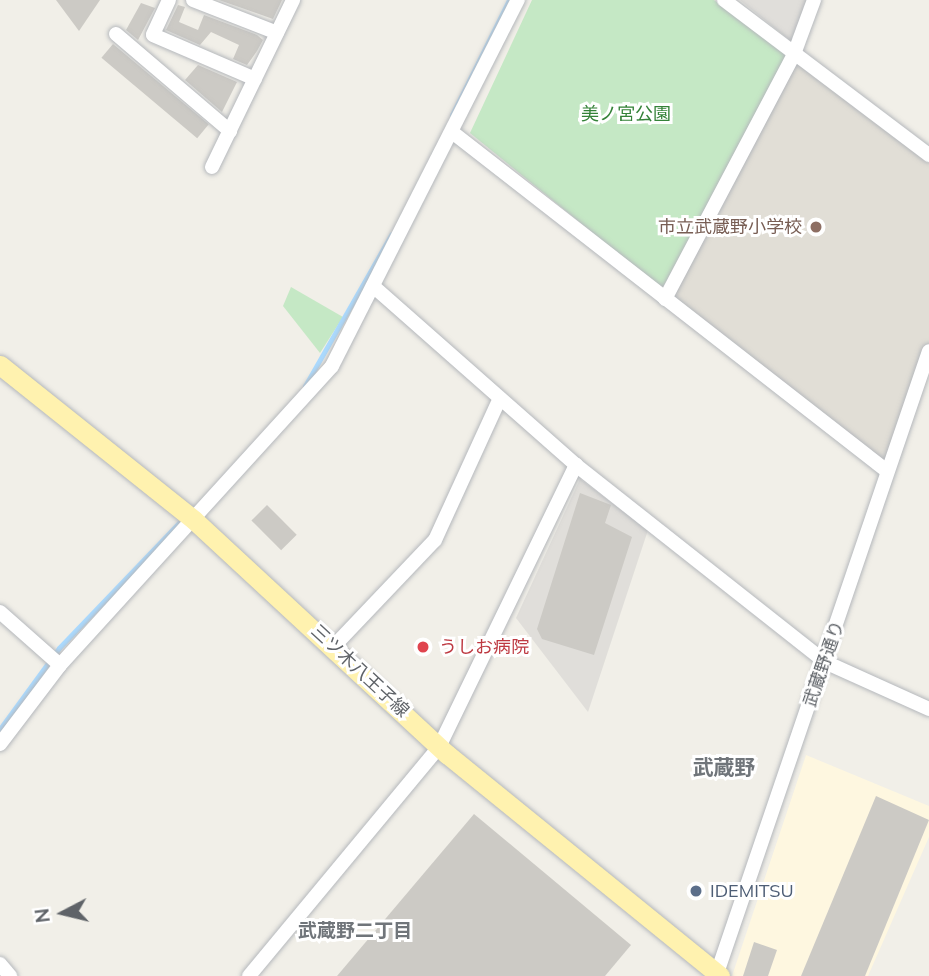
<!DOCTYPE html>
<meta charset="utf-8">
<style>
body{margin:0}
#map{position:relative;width:929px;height:976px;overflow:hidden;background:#f1efe8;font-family:Mulish,"Noto Sans JP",sans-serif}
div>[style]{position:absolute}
.commercial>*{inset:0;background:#fef7e0}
.industrial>*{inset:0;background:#e0deda}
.education>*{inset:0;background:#e1ded6}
.green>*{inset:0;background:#c5e8c5}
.stream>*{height:4.5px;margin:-2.25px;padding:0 2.25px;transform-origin:2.25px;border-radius:2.25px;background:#aadaff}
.building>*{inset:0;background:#cccac5;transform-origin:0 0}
.roads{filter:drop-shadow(0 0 2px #b5b8bc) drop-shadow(0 0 2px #b5b8bc)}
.minor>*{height:14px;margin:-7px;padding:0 7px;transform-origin:7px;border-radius:7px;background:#fff}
.major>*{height:19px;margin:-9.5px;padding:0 9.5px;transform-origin:9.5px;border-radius:9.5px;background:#fff2af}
.dots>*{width:19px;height:19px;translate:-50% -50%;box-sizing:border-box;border:4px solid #fff;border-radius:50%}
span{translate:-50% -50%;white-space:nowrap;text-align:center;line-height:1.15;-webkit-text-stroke:6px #fff;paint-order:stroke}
.park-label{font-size:18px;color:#348238}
.education-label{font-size:18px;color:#785e54}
.right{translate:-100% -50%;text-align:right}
.health-label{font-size:18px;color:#be3a42}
.left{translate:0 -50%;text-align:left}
.street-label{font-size:18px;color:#5f6368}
.service-label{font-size:18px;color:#4e5e75}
.neighbourhood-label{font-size:19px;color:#70757a;font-weight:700}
.quarter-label{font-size:21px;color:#70757a;font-weight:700}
.north{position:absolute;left:28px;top:878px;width:70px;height:70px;-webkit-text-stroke:5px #fff;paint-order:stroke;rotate:263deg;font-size:19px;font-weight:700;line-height:28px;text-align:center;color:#5f6368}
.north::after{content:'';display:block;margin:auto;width:24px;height:32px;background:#5f6368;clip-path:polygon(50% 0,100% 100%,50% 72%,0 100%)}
</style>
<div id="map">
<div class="commercial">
<div style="clip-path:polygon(806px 755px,929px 806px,929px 837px,868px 976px,732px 976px)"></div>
</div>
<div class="industrial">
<div style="clip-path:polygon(740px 0,807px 0,792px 42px)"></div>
<div style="clip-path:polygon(580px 479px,648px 530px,588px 712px,516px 618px)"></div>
</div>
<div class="education">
<div style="clip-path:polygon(794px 54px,929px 155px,929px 351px,887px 471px,665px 299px)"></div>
</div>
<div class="green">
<div style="clip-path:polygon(532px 0,714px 0,787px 55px,662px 289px,470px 133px)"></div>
<div style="clip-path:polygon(291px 287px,343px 317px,320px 353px,283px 306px)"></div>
</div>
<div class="stream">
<div style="left:452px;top:115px;width:128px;rotate:-63.6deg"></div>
<div style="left:305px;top:386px;width:174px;rotate:-60.3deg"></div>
<div style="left:0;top:729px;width:100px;rotate:-53.9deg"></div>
<div style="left:59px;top:648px;width:173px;rotate:-46.2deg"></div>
</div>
<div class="building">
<div style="clip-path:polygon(56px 0,100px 0,79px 31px)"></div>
<div style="clip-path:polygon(219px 0,282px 0,273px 19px)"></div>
<div style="clip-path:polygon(141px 3px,155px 8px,138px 40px,126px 30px)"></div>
<div style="clip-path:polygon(178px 5px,185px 7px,179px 22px,198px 30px,204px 15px,257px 35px,263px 40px,257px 51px,247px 65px,233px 59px,239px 45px,211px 32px,200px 45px,166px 30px)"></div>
<div style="left:113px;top:44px;width:125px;height:18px;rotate:40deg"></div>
<div style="clip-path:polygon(198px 65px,237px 82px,222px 112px,185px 80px)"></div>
<div style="clip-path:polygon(580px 493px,611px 505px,605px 523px,632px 537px,594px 655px,542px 639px,537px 629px)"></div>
<div style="left:267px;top:505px;width:42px;height:22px;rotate:45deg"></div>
<div style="clip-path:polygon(876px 796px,929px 820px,865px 976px,801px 976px)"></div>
<div style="clip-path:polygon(474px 814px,631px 945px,605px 976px,337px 976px)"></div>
<div style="clip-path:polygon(754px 942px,777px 950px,768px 976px,743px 976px)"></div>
</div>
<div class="roads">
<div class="minor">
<div style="left:169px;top:0;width:38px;rotate:115deg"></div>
<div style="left:153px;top:35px;width:111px;rotate:23.3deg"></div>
<div style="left:193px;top:0;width:90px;rotate:21.4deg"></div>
<div style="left:724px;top:0;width:257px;rotate:37.1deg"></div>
<div style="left:116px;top:34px;width:150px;rotate:40.4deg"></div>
<div style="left:452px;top:132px;width:551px;rotate:37.93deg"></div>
<div style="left:212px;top:167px;width:186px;rotate:-64.1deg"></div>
<div style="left:373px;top:286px;width:271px;rotate:41.4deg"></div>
<div style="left:576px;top:465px;width:318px;rotate:38.3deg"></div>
<div style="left:825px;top:662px;width:114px;rotate:24.3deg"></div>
<div style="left:665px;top:299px;width:277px;rotate:-62.2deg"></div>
<div style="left:794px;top:54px;width:58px;rotate:-69.7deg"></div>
<div style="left:0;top:612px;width:80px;rotate:41.5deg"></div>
<div style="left:334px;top:646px;width:146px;rotate:-46.4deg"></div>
<div style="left:435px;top:540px;width:154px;rotate:-65.4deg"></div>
<div style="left:0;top:744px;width:99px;rotate:-52.8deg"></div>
<div style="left:60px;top:665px;width:404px;rotate:-47.7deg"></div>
<div style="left:332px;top:366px;width:411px;rotate:-63.1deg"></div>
<div style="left:0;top:964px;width:16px;rotate:50deg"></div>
<div style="left:249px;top:976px;width:298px;rotate:-50.3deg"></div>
<div style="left:439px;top:747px;width:314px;rotate:-64.1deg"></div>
<div style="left:716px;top:976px;width:660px;rotate:-71.18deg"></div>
</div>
<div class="major">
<div style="left:0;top:365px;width:248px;rotate:38.6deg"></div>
<div style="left:194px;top:520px;width:345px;rotate:42.8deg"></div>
<div style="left:447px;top:754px;width:352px;rotate:39.1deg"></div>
</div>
</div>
<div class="dots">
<div style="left:816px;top:227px;background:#8d6e63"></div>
<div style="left:423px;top:647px;background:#e0444e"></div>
<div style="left:696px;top:891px;background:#5c6f8a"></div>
</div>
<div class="park-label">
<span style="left:626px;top:114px">美ノ宮公園</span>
</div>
<div class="education-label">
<span class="right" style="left:802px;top:227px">市立武蔵野小学校</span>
</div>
<div class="health-label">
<span class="left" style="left:439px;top:647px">うしお病院</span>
</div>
<div class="street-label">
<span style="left:824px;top:664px;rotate:-71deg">武蔵野通り</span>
<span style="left:360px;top:671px;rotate:43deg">三ツ木八王子線</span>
</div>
<div class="service-label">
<span class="left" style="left:710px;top:891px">IDEMITSU</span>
</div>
<div class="neighbourhood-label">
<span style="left:355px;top:931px">武蔵野二丁目</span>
</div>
<div class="quarter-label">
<span style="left:724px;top:767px">武蔵野</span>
</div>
<div class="north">N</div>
</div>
